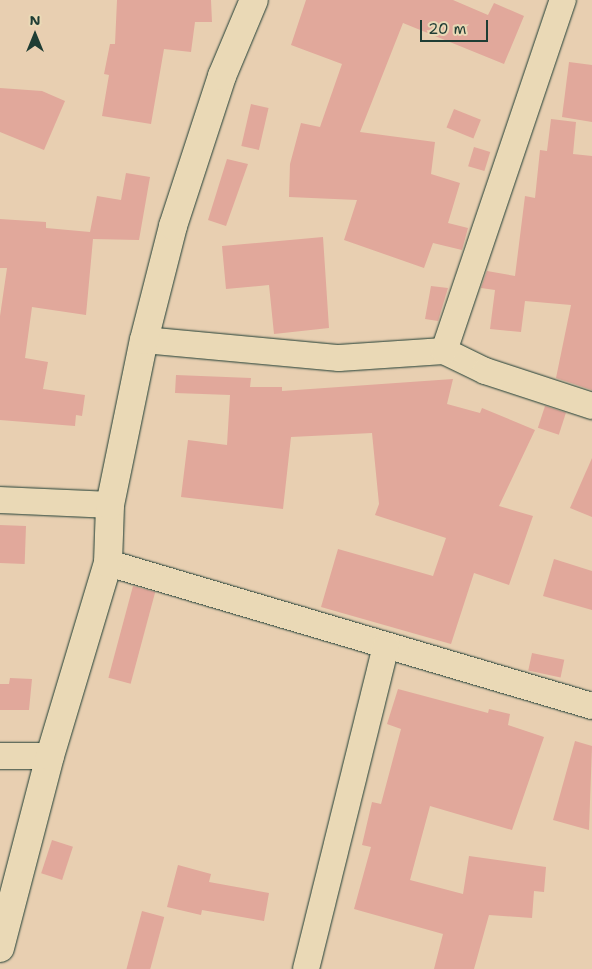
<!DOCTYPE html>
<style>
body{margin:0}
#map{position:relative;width:592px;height:969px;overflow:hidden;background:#e8cfb1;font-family:"Shantell Sans",sans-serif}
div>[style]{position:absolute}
.building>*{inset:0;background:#e1a89b;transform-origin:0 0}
.roads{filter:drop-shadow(0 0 1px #1f3d34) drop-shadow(0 0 1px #1f3d34)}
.minor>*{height:26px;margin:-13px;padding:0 13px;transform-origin:13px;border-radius:13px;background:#ead9b6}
.secondary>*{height:28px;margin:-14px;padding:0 14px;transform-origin:14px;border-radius:14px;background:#ead9b6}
span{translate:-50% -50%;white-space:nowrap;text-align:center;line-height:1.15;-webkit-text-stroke:4px #ead9b6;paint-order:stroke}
.north{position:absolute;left:10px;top:10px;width:50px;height:50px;-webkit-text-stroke:4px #ead9b6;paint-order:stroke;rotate:0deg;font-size:14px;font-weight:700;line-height:20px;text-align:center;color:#1f3d34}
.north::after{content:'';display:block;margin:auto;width:18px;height:22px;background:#1f3d34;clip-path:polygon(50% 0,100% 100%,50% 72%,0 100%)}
.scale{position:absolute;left:420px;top:20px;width:68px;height:22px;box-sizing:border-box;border:2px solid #1f3d34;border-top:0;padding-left:6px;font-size:15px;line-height:18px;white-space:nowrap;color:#1f3d34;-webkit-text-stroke:4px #ead9b6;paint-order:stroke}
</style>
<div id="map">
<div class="building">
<div style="clip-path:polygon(117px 0,211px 0,212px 22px,195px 22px,191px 52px,164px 49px,151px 124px,102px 116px,109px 75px,104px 74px,110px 44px,115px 44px)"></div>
<div style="clip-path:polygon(306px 0,453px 0,488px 15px,494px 3px,524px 16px,504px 64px,403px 23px,360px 132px,435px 142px,431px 174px,460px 183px,448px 223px,468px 228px,462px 250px,433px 243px,424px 268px,344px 240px,357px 200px,289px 197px,290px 164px,301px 123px,320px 127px,342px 64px,291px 45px)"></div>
<div style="clip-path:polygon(569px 62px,592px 65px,592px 122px,562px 117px)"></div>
<div style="clip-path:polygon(0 88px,42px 91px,65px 101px,44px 150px,0 132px)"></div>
<div style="left:251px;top:104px;width:18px;height:43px;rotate:13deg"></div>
<div style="left:454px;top:109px;width:29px;height:20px;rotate:22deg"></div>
<div style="clip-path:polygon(551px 119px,576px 122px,573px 154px,592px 156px,592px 390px,556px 378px,571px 305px,525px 301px,521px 332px,490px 329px,495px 290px,481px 288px,487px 271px,515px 276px,525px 196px,535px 198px,540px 150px,547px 151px)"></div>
<div style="left:474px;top:147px;width:17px;height:20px;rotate:17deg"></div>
<div style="clip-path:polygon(227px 159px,248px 164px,226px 226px,208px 220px)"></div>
<div style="clip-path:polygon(126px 173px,150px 177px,139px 240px,93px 239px,86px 315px,32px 307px,25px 358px,48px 362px,43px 389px,85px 395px,82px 416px,76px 415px,75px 426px,0 420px,0 316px,7px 268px,0 268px,0 219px,46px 222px,46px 228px,90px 232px,97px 196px,121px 200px)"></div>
<div style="clip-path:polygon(323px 237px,329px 328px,274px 334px,269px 285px,226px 289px,222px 246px)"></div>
<div style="clip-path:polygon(431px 286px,448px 288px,438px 321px,425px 319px)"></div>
<div style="clip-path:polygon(176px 375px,251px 378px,250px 387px,282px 387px,282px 391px,453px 379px,447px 404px,480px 413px,482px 408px,535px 430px,499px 506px,533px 516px,509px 585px,474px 573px,451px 644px,321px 607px,338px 549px,433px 576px,446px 538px,375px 515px,379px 504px,372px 433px,291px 437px,283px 509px,181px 497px,188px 440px,227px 445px,230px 395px,175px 393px)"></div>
<div style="left:545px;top:406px;width:22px;height:23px;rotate:18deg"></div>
<div style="clip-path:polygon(592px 458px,592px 517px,570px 508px)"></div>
<div style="left:0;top:525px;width:26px;height:38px;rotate:2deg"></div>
<div style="clip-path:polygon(554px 559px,592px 571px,592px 610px,543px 596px)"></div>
<div style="left:133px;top:586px;width:23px;height:95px;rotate:15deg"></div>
<div style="left:532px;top:653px;width:33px;height:18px;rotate:12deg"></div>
<div style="clip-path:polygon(10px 678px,32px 679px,29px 710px,0 710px,0 684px,9px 684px)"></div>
<div style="clip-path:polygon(398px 689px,488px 713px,489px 709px,510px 714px,508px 725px,544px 737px,512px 830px,430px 806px,410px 880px,463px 894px,469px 856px,546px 867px,544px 892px,534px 891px,532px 918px,489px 915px,474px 969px,434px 969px,443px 934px,354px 909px,371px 847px,362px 845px,372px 802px,381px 804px,401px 729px,387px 724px)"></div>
<div style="clip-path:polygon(575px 741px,592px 746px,589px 830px,553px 820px)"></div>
<div style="left:52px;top:840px;width:22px;height:35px;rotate:18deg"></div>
<div style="clip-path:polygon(178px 865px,211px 874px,209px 882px,269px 893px,264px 921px,202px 910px,201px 915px,167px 907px)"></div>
<div style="left:142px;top:911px;width:23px;height:60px;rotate:15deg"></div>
</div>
<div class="roads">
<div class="minor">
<div style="left:144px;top:340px;width:196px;rotate:5.3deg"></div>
<div style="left:339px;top:358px;width:105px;rotate:-3.8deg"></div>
<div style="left:444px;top:351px;width:46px;rotate:26deg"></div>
<div style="left:485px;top:371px;width:113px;rotate:18.1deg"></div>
<div style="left:444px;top:351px;width:371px;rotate:-71.3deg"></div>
<div style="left:0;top:500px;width:110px;rotate:2.6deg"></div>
<div style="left:108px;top:563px;width:505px;rotate:16.46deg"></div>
<div style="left:0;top:756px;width:50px"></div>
<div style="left:306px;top:969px;width:333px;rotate:-76.1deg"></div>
</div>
<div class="secondary">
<div style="left:0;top:948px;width:198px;rotate:-75.4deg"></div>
<div style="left:50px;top:756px;width:202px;rotate:-73.3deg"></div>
<div style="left:108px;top:563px;width:58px;rotate:-88deg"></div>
<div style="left:110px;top:505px;width:168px;rotate:-78.4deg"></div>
<div style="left:144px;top:340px;width:118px;rotate:-75.7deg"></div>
<div style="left:173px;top:226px;width:158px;rotate:-71.9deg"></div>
<div style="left:222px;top:76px;width:82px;rotate:-67.2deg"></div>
</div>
</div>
<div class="north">N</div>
<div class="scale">20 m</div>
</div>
